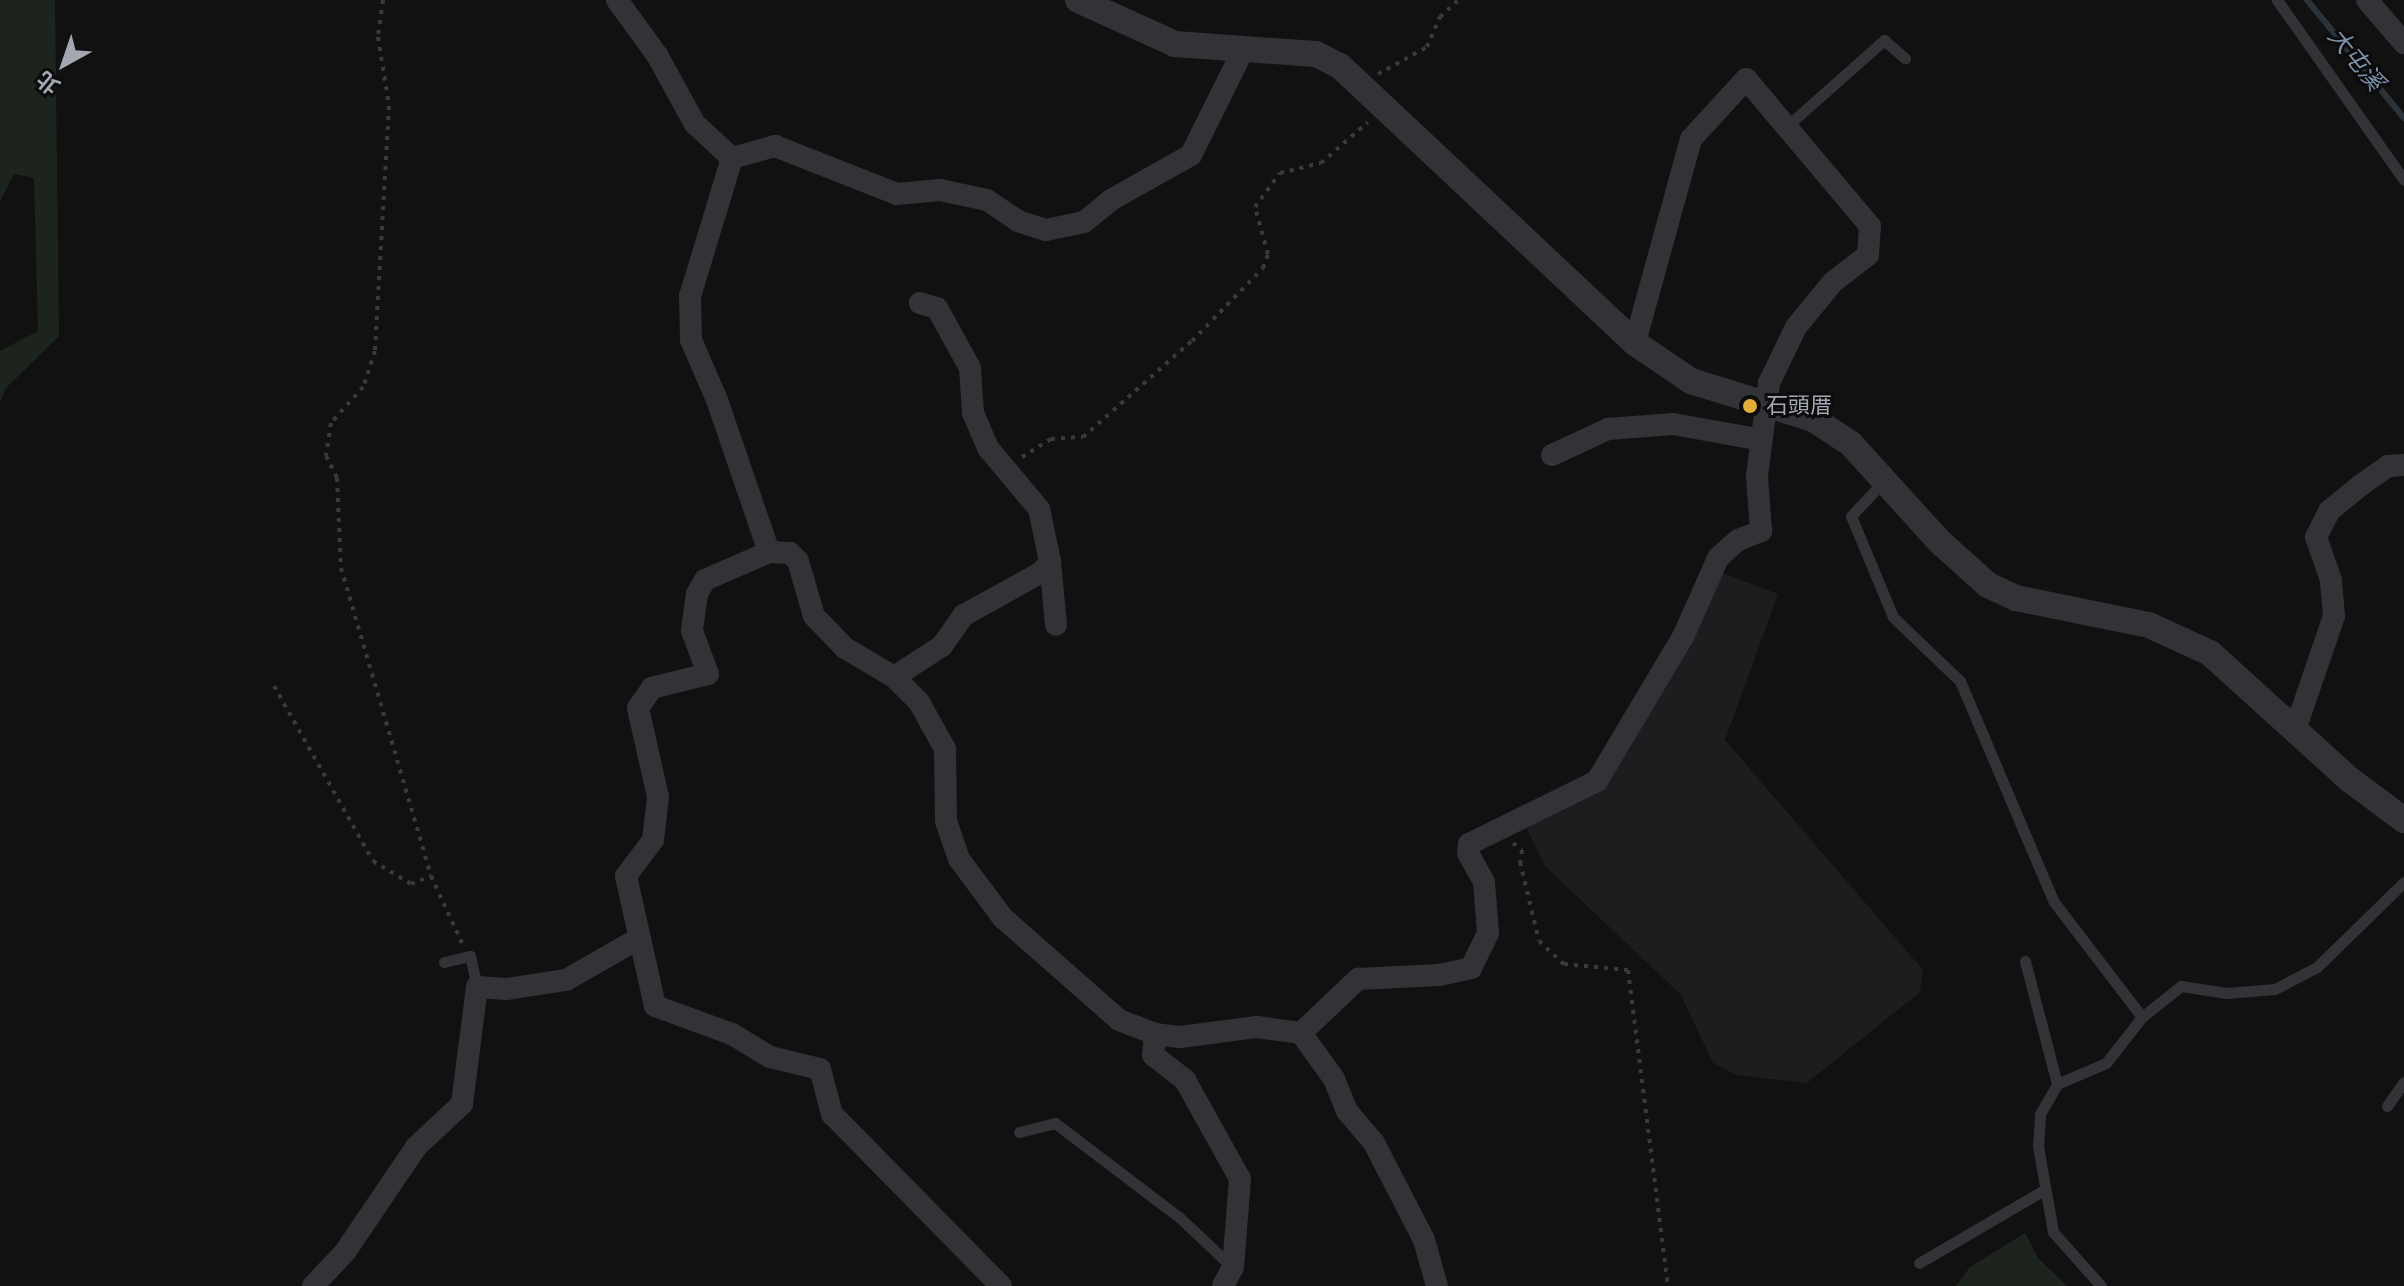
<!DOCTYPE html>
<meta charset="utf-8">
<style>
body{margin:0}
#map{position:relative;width:2404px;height:1286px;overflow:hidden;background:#111112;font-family:Poppins,"Noto Sans TC",sans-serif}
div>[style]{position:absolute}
.built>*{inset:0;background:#1d1d1f}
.green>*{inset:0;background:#1d241e}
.stream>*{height:6px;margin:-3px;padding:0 3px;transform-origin:3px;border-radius:3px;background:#2b3339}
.path>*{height:4px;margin-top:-2px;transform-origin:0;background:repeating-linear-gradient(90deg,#383a3e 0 4px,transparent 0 10px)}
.service>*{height:11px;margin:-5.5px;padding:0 5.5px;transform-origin:5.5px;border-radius:5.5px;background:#323337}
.minor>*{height:22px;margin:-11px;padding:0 11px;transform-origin:11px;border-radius:11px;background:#323337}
.tertiary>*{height:26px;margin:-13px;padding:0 13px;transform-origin:13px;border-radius:13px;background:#323337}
.dots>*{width:22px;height:22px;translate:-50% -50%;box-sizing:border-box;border:4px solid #0c0c0d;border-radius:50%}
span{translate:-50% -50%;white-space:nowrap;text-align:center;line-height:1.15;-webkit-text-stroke:6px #0c0c0d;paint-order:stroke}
.poi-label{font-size:22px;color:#a3a7b2}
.left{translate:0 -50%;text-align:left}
.water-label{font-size:24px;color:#7c93ab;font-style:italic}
.north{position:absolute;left:24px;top:24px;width:80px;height:80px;-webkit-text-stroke:6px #0c0c0d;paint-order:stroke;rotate:220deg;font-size:22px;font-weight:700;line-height:32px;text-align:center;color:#a3a7b2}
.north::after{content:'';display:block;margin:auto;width:28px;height:36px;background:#a3a7b2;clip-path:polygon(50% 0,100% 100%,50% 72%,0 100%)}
</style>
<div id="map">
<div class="built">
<div style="clip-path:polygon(1714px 570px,1778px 594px,1725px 740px,1923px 970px,1920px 992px,1807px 1083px,1736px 1075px,1713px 1063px,1681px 995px,1545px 866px,1525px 825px,1629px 750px)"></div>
</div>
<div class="green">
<div style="clip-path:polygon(0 0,55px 0,59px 336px,6px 388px,0 402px,0 351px,38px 331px,34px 178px,14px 174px,0 201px)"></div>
<div style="clip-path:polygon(2025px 1233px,2038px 1258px,2067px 1286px,1956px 1286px,1970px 1267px)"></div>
</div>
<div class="stream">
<div style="left:2307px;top:0;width:153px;rotate:50.6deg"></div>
</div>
<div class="path">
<div style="left:383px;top:0;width:37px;rotate:98deg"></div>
<div style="left:378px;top:37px;width:70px;rotate:80.9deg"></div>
<div style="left:389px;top:106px;width:245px;rotate:93.3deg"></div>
<div style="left:375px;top:351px;width:38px;rotate:108deg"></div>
<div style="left:363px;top:387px;width:48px;rotate:131.6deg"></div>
<div style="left:331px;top:423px;width:33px;rotate:99deg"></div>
<div style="left:326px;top:456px;width:25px;rotate:63deg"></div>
<div style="left:337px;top:478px;width:90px;rotate:87.5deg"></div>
<div style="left:341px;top:568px;width:321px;rotate:73.7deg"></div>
<div style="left:431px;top:876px;width:74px;rotate:65.2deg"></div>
<div style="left:1378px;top:74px;width:56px;rotate:-28.9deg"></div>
<div style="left:1427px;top:47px;width:33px;rotate:-67deg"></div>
<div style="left:1440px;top:17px;width:25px;rotate:-43deg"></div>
<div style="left:1022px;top:457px;width:34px;rotate:-32deg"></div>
<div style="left:1051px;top:439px;width:32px;rotate:-4deg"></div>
<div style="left:1083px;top:437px;width:145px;rotate:-41.4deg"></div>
<div style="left:1192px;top:341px;width:102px;rotate:-45.8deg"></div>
<div style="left:1263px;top:268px;width:15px;rotate:-70deg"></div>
<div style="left:1268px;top:254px;width:49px;rotate:-105.5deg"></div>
<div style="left:1255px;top:207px;width:42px;rotate:-53.7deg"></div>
<div style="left:1280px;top:173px;width:42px;rotate:-13.7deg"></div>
<div style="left:1321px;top:163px;width:62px;rotate:-41.1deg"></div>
<div style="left:274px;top:686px;width:201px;rotate:60.5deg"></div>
<div style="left:373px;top:861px;width:44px;rotate:31.2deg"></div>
<div style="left:411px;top:884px;width:22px;rotate:-22deg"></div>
<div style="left:1513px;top:843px;width:11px;rotate:38deg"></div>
<div style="left:1522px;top:850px;width:12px;rotate:99deg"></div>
<div style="left:1520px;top:862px;width:81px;rotate:76.5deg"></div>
<div style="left:1539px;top:941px;width:34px;rotate:43deg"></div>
<div style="left:1564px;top:964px;width:64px;rotate:5.4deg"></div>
<div style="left:1628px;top:970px;width:319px;rotate:82.8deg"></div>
</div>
<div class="service">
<div style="left:2277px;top:0;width:220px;rotate:54.8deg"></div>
<div style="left:1786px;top:127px;width:131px;rotate:-41.6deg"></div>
<div style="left:1884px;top:40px;width:28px;rotate:41deg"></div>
<div style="left:1883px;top:482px;width:47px;rotate:133.3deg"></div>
<div style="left:1851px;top:516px;width:109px;rotate:67.4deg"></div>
<div style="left:1893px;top:617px;width:93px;rotate:43.7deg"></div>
<div style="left:1960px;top:681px;width:240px;rotate:67deg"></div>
<div style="left:2054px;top:902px;width:145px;rotate:52.6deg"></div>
<div style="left:2025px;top:961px;width:127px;rotate:75.4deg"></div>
<div style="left:444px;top:962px;width:27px;rotate:-13deg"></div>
<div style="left:470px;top:956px;width:32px;rotate:77deg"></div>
<div style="left:2387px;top:1106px;width:29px;rotate:-55deg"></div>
<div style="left:1019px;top:1132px;width:37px;rotate:-14deg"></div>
<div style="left:1055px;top:1123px;width:156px;rotate:37.2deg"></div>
<div style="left:1179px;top:1217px;width:73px;rotate:43.3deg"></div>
<div style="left:1919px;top:1263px;width:145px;rotate:-30.3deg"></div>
<div style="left:2101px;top:1286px;width:72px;rotate:-131.6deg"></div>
<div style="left:2053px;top:1232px;width:87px;rotate:-99.9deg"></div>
<div style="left:2038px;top:1146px;width:32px;rotate:-86deg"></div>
<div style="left:2040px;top:1114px;width:34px;rotate:-60deg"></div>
<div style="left:2057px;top:1084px;width:53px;rotate:-23.2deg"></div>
<div style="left:2106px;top:1063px;width:58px;rotate:-52deg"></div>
<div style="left:2142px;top:1017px;width:50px;rotate:-38.5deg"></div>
<div style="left:2181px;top:986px;width:46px;rotate:8.8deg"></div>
<div style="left:2226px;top:993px;width:49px;rotate:-4.7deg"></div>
<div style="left:2275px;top:989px;width:47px;rotate:-27.6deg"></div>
<div style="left:2317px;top:967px;width:122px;rotate:-44.3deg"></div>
</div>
<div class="minor">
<div style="left:617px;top:0;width:68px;rotate:54deg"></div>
<div style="left:657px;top:55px;width:79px;rotate:61.2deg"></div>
<div style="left:695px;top:124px;width:50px;rotate:42.6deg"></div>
<div style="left:732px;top:158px;width:45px;rotate:-15.6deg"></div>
<div style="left:775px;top:146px;width:131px;rotate:21.5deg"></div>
<div style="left:897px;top:194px;width:43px;rotate:-5.3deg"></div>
<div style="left:940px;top:190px;width:48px;rotate:12deg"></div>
<div style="left:987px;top:200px;width:37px;rotate:34deg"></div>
<div style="left:1018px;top:221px;width:29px;rotate:18deg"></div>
<div style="left:1046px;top:230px;width:39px;rotate:-12deg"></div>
<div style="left:1084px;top:222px;width:35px;rotate:-39deg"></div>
<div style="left:1111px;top:200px;width:92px;rotate:-29.4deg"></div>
<div style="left:1191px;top:155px;width:119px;rotate:-63.6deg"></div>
<div style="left:2367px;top:0;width:57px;rotate:49.3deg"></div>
<div style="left:732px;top:158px;width:144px;rotate:106.9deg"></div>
<div style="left:690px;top:296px;width:44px;rotate:88.7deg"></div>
<div style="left:691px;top:340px;width:65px;rotate:66.6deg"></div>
<div style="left:717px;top:400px;width:161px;rotate:71.1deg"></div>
<div style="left:769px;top:552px;width:21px;rotate:3deg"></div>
<div style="left:790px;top:553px;width:11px;rotate:45deg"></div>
<div style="left:798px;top:561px;width:57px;rotate:73.8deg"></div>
<div style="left:814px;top:616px;width:45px;rotate:45.9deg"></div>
<div style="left:845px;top:648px;width:57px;rotate:30.6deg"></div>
<div style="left:894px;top:677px;width:35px;rotate:45deg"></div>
<div style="left:919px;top:702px;width:54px;rotate:61deg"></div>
<div style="left:945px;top:749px;width:72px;rotate:89.2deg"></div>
<div style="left:946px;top:821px;width:40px;rotate:71.1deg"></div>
<div style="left:959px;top:859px;width:74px;rotate:53.3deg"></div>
<div style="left:1003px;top:918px;width:154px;rotate:41.3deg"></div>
<div style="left:1119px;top:1020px;width:39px;rotate:21deg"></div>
<div style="left:1155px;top:1034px;width:25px;rotate:7deg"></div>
<div style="left:1180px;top:1037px;width:78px;rotate:-7.4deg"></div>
<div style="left:1257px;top:1027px;width:44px;rotate:7.8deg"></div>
<div style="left:1301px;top:1033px;width:57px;rotate:54.3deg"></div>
<div style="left:1334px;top:1079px;width:35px;rotate:68deg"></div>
<div style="left:1347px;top:1111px;width:42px;rotate:49.8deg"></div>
<div style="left:1374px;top:1143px;width:109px;rotate:62.7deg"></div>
<div style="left:1424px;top:1240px;width:48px;rotate:74.2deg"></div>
<div style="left:1552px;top:455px;width:62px;rotate:-24.9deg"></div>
<div style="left:1608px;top:429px;width:65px;rotate:-4.4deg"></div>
<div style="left:1673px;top:424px;width:90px;rotate:10.2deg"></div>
<div style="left:769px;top:552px;width:70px;rotate:156.4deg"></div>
<div style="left:705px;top:580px;width:16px;rotate:120deg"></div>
<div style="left:697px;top:594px;width:37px;rotate:98deg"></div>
<div style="left:692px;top:631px;width:46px;rotate:69.6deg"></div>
<div style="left:708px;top:674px;width:58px;rotate:166deg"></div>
<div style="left:652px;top:688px;width:24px;rotate:125deg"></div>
<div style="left:638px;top:708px;width:91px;rotate:77.3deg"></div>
<div style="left:658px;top:797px;width:43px;rotate:96.6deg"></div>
<div style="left:653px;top:840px;width:45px;rotate:126.9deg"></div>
<div style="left:626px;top:876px;width:133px;rotate:77.4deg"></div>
<div style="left:655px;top:1006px;width:82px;rotate:20deg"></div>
<div style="left:732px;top:1034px;width:44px;rotate:31.2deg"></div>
<div style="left:770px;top:1057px;width:51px;rotate:13.5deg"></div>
<div style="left:820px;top:1069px;width:47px;rotate:75.1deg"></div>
<div style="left:832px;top:1114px;width:241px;rotate:45.5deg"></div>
<div style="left:1050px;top:561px;width:64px;rotate:84.6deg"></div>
<div style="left:894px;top:677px;width:57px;rotate:-32.9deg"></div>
<div style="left:942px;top:646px;width:38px;rotate:-55deg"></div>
<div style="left:964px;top:615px;width:89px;rotate:-28.9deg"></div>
<div style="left:1042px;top:572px;width:14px;rotate:-54deg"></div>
<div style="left:1050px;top:561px;width:53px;rotate:-101.9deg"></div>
<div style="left:1039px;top:509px;width:80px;rotate:-129.9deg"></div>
<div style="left:988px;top:448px;width:38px;rotate:-113deg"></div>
<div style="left:973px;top:413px;width:45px;rotate:-93.8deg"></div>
<div style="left:970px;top:368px;width:68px;rotate:-118.8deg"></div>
<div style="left:937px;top:308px;width:18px;rotate:-164deg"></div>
<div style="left:2295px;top:730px;width:120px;rotate:-71.1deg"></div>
<div style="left:2334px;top:616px;width:36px;rotate:-95deg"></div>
<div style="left:2331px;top:580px;width:46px;rotate:-109.2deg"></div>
<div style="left:2316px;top:537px;width:29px;rotate:-63deg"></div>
<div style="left:2329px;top:511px;width:41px;rotate:-39.1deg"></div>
<div style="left:2361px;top:485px;width:33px;rotate:-35deg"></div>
<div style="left:2388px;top:466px;width:16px;rotate:-4deg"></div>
<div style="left:1301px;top:1033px;width:79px;rotate:-43.5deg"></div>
<div style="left:1358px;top:979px;width:81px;rotate:-2.8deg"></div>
<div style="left:1439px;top:975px;width:33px;rotate:-12deg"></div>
<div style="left:1471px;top:968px;width:39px;rotate:-64deg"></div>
<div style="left:1488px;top:933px;width:51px;rotate:-94.5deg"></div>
<div style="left:1484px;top:882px;width:33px;rotate:-119deg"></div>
<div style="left:1468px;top:853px;width:9px;rotate:-84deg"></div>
<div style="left:1469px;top:844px;width:143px;rotate:-26.2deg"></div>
<div style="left:1597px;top:781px;width:168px;rotate:-59.2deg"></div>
<div style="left:1683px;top:637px;width:86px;rotate:-66.1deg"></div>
<div style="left:1718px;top:558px;width:27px;rotate:-42deg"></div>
<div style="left:1738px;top:540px;width:25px;rotate:-21deg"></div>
<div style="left:1761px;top:531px;width:55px;rotate:-94.2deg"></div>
<div style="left:1757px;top:476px;width:94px;rotate:-82.6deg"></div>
<div style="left:1769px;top:383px;width:62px;rotate:-64.3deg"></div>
<div style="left:1796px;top:327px;width:58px;rotate:-50.6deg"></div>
<div style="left:1833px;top:282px;width:44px;rotate:-37.6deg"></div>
<div style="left:1868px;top:255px;width:29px;rotate:-86deg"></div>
<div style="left:1870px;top:226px;width:192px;rotate:-130.1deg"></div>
<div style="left:1746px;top:79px;width:81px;rotate:132.5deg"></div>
<div style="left:1691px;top:139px;width:212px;rotate:105.4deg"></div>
<div style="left:1155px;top:1034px;width:21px;rotate:95deg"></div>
<div style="left:1153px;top:1055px;width:41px;rotate:38deg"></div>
<div style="left:1185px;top:1080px;width:113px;rotate:60.9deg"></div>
<div style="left:1240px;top:1179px;width:88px;rotate:94.5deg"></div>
<div style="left:1233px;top:1267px;width:21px;rotate:118deg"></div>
<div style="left:313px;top:1286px;width:47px;rotate:-46.7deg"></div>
<div style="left:345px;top:1252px;width:127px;rotate:-55.9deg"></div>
<div style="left:416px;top:1147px;width:63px;rotate:-43.1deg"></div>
<div style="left:462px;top:1104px;width:118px;rotate:-82.7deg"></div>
<div style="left:477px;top:987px;width:30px;rotate:4deg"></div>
<div style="left:507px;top:989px;width:60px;rotate:-8.7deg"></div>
<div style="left:566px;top:980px;width:83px;rotate:-29.7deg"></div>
</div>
<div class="tertiary">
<div style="left:1078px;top:0;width:107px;rotate:24.4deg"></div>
<div style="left:1175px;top:44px;width:141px;rotate:4.1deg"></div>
<div style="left:1316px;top:54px;width:27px;rotate:27deg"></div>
<div style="left:1340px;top:66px;width:405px;rotate:43.2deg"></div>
<div style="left:1635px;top:343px;width:68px;rotate:34.2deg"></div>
<div style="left:1691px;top:381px;width:128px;rotate:17.3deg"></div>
<div style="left:1813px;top:419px;width:45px;rotate:33.3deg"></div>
<div style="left:1851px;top:444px;width:132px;rotate:47.8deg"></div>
<div style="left:1940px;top:542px;width:64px;rotate:41.9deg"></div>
<div style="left:1988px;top:585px;width:31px;rotate:25deg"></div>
<div style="left:2016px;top:598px;width:136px;rotate:11.5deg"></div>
<div style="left:2149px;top:625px;width:67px;rotate:24.7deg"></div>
<div style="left:2210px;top:653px;width:188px;rotate:42.2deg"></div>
<div style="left:2349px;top:779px;width:69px;rotate:36.7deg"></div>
</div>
<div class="dots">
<div style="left:1750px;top:406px;background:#e2ae39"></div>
</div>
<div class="poi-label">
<span class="left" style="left:1766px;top:406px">石頭厝</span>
</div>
<div class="water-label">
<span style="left:2356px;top:59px;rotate:51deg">大屯溪</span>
</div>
<div class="north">北</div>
</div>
